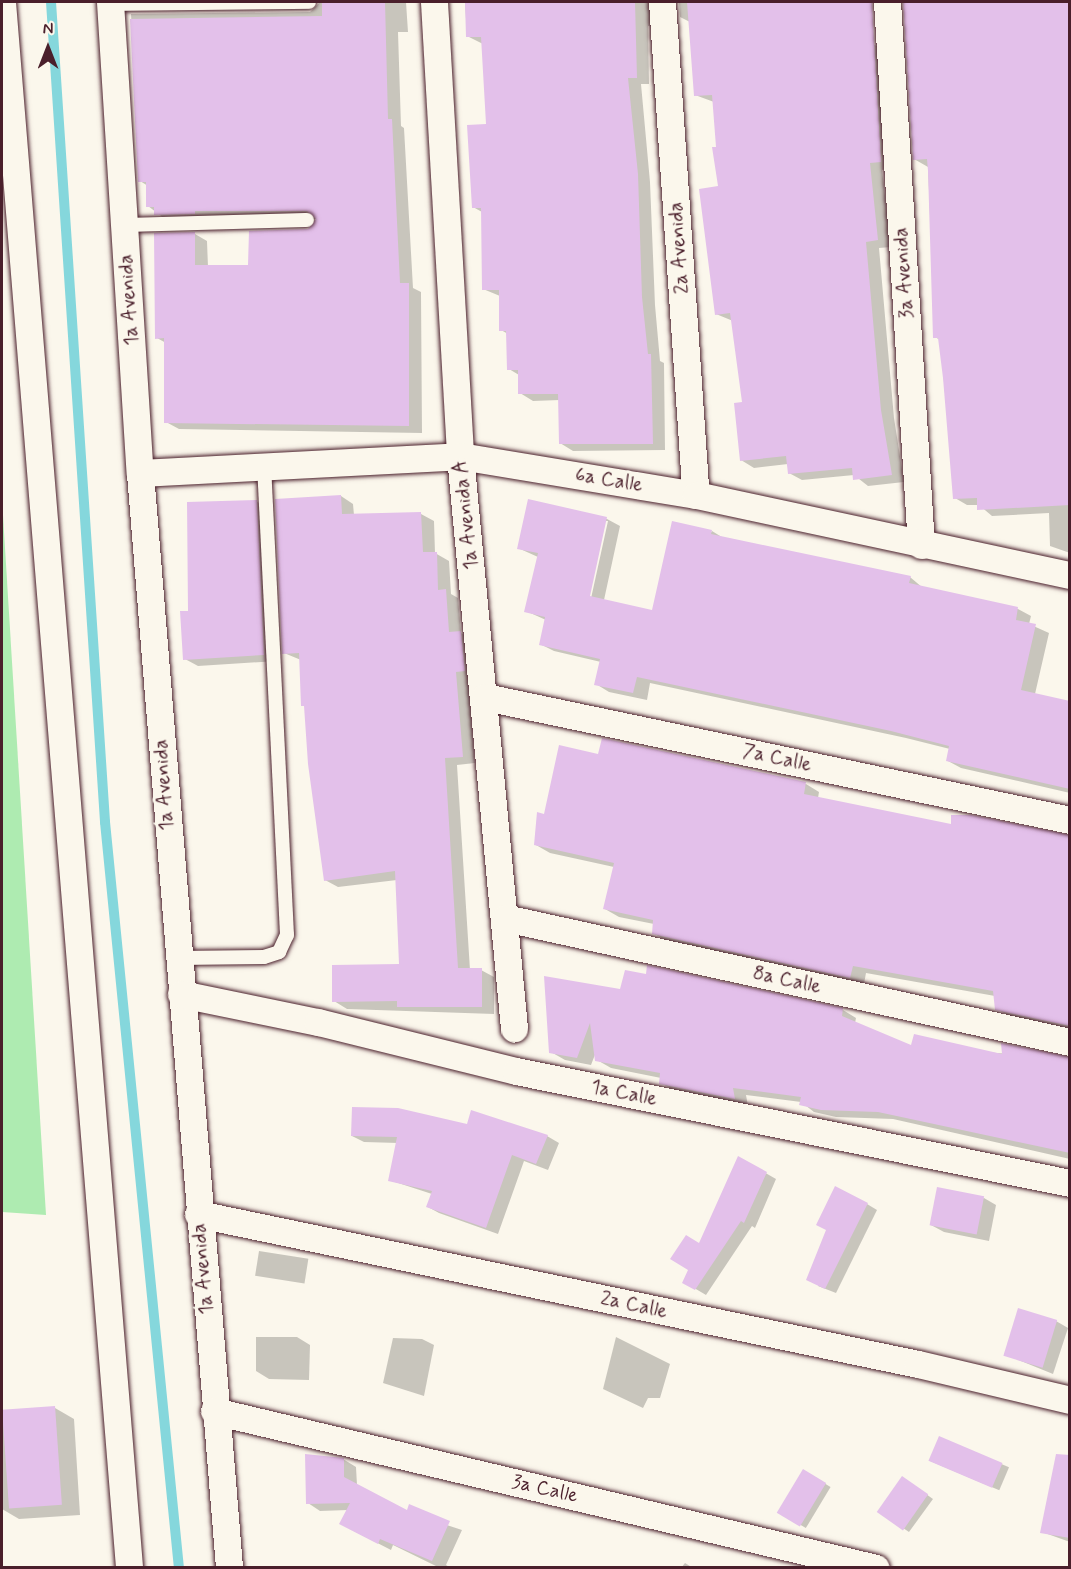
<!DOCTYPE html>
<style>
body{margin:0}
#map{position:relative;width:1071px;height:1569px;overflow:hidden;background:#fbf7ec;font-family:Mynerve,sans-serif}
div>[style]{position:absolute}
.green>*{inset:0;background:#aeebb1}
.shadow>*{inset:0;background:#0003;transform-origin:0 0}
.stream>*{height:10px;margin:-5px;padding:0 5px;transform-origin:5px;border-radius:5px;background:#85d7dc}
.building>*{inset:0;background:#e3c0ea;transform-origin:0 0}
.roads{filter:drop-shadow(0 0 2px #4a1f2b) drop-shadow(0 0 2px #4a1f2b)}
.service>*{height:14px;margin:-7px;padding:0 7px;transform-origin:7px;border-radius:7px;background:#fbf7ec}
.minor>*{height:27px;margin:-13.5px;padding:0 13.5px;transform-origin:13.5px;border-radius:13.5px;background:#fbf7ec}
span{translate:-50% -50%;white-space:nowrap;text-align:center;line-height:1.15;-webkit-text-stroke:6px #fbf7ec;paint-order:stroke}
.street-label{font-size:20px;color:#4a1f2b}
.frame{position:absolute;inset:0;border:3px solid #4a1f2b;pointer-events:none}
.north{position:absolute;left:18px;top:18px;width:60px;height:60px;-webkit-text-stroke:4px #fbf7ec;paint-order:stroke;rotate:0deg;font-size:16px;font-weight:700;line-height:24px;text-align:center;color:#4a1f2b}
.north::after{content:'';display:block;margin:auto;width:21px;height:27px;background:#4a1f2b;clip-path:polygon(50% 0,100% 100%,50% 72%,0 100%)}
</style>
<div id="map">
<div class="green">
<div style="clip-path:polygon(2px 499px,46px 1215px,2px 1212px)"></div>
</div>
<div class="shadow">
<div style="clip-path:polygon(320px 2px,406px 2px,408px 32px,398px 32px,401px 126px,404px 128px,413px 288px,421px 292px,422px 433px,179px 429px,166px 422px,166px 343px,157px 338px,195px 234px,207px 241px,208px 267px,250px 266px,309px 230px,318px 219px,207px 218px,169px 222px,148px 206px,148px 186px,140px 181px,131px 14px,310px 12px)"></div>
<div style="clip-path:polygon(465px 2px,663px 2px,660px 25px,648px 26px,649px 84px,641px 84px,650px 182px,655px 305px,660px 361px,664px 363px,665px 450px,573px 451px,560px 443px,560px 400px,533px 401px,520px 393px,519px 375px,509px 369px,508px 334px,501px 330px,500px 296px,483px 289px,482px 212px,473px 207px,487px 126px,483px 44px,467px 36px)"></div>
<div style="clip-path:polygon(679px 2px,861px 2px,863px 44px,873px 44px,886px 51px,894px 169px,882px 170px,891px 247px,879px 248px,894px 418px,904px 482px,868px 486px,854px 475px,802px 480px,789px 473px,788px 464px,754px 468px,741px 460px,743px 404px,733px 321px,716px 314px,719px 187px,714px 102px,695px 95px,690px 22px,680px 17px)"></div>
<div style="clip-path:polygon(915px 2px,1070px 2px,1070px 553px,1050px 546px,1049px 513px,992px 516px,979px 505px,967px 505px,955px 498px,940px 340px,935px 337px,928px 167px,914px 159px)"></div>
<div style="clip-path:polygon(341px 496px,353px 504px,354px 515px,421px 514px,434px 521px,435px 553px,449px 561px,451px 594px,458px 598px,461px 633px,473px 640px,468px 679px,475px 763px,457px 765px,470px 970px,481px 970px,494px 977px,494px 1014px,347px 1009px,334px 1001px,400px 965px,397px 880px,338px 887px,325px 880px,306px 707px,302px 705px,301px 660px,284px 653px)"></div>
<div style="clip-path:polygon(256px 501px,269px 509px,277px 661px,198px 666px,185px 659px,190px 612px)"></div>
<div style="clip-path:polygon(evenodd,529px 501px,607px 519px,620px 526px,604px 600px,653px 612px,712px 531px,725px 539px,910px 577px,923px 588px,1018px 609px,1031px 616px,1029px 624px,1049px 633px,1035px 694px,1070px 702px,1070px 793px,961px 768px,948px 761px,950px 749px,906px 738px,650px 683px,647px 700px,609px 692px,596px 684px,601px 662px,554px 651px,540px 644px,546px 620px,526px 611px,538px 557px,518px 548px,529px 501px,605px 521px,608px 521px,590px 603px,587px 603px,605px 521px)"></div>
<div style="clip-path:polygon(599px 756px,806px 784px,819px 792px,818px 798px,953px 826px,1070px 836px,1070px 1030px,1011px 1017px,997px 1009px,995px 996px,866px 973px,864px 984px,667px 941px,653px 933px,654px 924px,619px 917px,605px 909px,614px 867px,550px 853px,536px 845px,545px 816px)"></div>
<div style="clip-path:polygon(621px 991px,843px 1010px,856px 1018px,855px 1023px,912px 1047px,1070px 1058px,1070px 1159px,893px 1119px,836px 1117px,814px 1112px,801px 1102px,746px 1095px,748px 1106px,675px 1091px,661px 1083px,661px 1078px,611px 1068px,597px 1060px,596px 1052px,591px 1065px,565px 1060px,551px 1052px)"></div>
<div style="clip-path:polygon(469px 1126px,547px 1136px,559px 1143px,548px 1170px,524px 1161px,498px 1234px,439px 1213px,428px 1207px,432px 1194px,389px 1180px,398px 1143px,364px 1142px,352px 1136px)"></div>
<div style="clip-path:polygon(739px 1158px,776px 1179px,755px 1228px,752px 1226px,706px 1295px,684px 1282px)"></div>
<div style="clip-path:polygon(984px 1198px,996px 1205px,989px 1241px,944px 1232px,931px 1225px)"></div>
<div style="clip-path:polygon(867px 1204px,877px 1210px,836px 1293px,818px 1286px,827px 1230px)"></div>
<div style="left:259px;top:1251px;width:50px;height:25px;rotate:9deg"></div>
<div style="clip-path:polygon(1056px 1321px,1068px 1328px,1053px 1374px,1004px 1354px)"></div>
<div style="clip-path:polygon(256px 1337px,297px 1337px,310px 1345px,309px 1380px,269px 1379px,256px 1371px)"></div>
<div style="clip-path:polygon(616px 1337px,670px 1364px,660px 1398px,648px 1398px,643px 1408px,603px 1389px)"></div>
<div style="clip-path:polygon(393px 1338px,422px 1339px,434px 1345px,424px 1396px,383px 1383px)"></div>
<div style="clip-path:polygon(55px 1408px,74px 1419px,80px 1515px,19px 1519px,2px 1509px,2px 1411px)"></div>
<div style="left:940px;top:1438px;width:75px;height:25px;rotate:23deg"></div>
<div style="clip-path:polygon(343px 1459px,356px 1467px,357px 1485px,407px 1512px,462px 1530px,446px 1565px,451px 1568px,440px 1568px,393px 1545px,391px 1550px,354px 1531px,348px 1510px,320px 1511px,308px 1503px)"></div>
<div style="left:804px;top:1471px;width:31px;height:48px;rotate:31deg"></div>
<div style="clip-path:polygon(909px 1482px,933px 1499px,909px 1532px,879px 1512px)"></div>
<div style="clip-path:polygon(1070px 1499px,1070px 1542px,1042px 1532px)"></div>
<div style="clip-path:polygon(685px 1563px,693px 1568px,681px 1568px)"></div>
</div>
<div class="stream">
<div style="left:51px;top:2px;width:822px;rotate:86.23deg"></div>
<div style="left:105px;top:822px;width:750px;rotate:84.34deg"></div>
</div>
<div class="building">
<div style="clip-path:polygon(322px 2px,385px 2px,388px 119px,392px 119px,400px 283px,409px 283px,409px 426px,164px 423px,164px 338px,155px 339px,154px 233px,195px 232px,195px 265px,248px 265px,249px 231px,308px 229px,316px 219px,307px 211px,195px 211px,195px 214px,154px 215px,154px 207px,146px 207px,146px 182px,138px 182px,130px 19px,322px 16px)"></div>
<div style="clip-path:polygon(465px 2px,635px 2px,637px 78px,628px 78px,638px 174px,642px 297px,648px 354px,651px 354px,653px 444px,559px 444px,558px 394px,518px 394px,518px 370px,507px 370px,506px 331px,499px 331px,499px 290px,482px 290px,481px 208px,472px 208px,467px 125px,486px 124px,481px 37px,466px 37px)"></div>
<div style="clip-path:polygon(687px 2px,872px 2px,881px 162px,870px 163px,878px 240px,866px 242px,881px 410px,892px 475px,853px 480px,852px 468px,788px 474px,786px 456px,740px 461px,734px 403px,742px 402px,730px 313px,715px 315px,699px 189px,718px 186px,712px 147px,716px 147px,712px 95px,694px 96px)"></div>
<div style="clip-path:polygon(903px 2px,1070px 2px,1070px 505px,977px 510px,977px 498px,953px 499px,943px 378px,938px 338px,933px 338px,928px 171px,927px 159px,913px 160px)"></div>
<div style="clip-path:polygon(341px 495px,342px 514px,421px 512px,423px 552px,437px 552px,438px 590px,446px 589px,449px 632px,461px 631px,465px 671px,456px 672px,463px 757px,445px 758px,458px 968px,482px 968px,482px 1007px,397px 1007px,397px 1001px,332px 1002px,332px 965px,399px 964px,395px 871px,324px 881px,308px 764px,304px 706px,301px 706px,299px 653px,282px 654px,275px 499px)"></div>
<div style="clip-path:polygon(528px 499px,607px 517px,590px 596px,652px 610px,672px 521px,712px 530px,711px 534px,911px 576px,909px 583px,1018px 607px,1016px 620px,1036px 624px,1021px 690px,1070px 701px,1070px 789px,946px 761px,949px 746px,891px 731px,637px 677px,633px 693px,594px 685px,600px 659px,539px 645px,545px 617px,524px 612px,538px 553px,517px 549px)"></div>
<div style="clip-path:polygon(257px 500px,264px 655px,183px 660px,180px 611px,188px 611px,187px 502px)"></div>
<div style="clip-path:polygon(602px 738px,806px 782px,804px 794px,951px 824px,951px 815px,971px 815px,1070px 835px,1070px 1026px,995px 1010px,993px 991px,853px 966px,850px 978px,652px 934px,653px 920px,603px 909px,614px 863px,534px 845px,537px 812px,544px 814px,559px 745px,598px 754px)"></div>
<div style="clip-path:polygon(647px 965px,843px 1008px,842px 1016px,911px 1045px,914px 1034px,1002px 1054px,1001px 1043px,1070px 1057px,1070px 1153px,878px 1112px,821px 1110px,799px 1105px,801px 1097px,733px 1088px,735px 1099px,659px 1084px,660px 1073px,595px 1061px,590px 1023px,577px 1058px,549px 1053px,544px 976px,620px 989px,625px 970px,646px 974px)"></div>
<div style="clip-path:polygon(352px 1107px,398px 1108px,467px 1124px,471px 1110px,548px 1135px,536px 1164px,512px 1155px,486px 1228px,426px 1207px,432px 1191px,388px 1181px,397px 1137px,351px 1136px)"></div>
<div style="clip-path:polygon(738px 1156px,767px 1172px,744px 1223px,741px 1221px,695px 1290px,682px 1283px,688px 1270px,670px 1259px,686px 1235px,699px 1243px)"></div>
<div style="clip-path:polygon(835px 1186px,868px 1203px,825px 1289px,806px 1280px,826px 1230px,816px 1225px)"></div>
<div style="left:937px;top:1187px;width:48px;height:39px;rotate:11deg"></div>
<div style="left:1018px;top:1308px;width:41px;height:50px;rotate:17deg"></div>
<div style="left:55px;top:1406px;width:99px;height:53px;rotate:86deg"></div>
<div style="left:939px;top:1436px;width:69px;height:27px;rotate:23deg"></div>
<div style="clip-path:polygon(305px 1454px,344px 1458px,344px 1477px,407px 1510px,409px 1504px,450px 1521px,432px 1561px,380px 1539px,378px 1544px,339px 1524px,350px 1503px,306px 1504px)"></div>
<div style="clip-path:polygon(1056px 1454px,1070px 1455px,1070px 1538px,1040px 1533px)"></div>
<div style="left:803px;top:1469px;width:27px;height:51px;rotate:31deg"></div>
<div style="left:902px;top:1476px;width:32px;height:44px;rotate:35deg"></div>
</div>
<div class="roads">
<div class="service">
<div style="left:111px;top:4px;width:198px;rotate:-0.6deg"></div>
<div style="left:124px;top:225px;width:183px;rotate:-1.6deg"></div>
<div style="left:178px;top:958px;width:86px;rotate:-0.7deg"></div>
<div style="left:264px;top:957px;width:16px;rotate:-18deg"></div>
<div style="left:279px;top:952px;width:19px;rotate:-65deg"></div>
<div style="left:287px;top:935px;width:470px;rotate:-92.8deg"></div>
</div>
<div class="minor">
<div style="left:2px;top:2px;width:1571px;rotate:85.36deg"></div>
<div style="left:110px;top:2px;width:472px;rotate:86.4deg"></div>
<div style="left:140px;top:473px;width:1099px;rotate:85.35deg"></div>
<div style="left:434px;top:2px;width:455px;rotate:86.7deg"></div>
<div style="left:460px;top:456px;width:575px;rotate:84.61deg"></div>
<div style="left:662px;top:2px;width:494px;rotate:86.1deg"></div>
<div style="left:887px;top:2px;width:544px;rotate:86.42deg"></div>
<div style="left:140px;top:473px;width:320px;rotate:-3deg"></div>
<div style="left:460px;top:456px;width:239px;rotate:9.4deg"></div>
<div style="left:696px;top:495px;width:382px;rotate:12.1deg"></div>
<div style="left:485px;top:697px;width:598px;rotate:11.87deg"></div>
<div style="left:505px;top:918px;width:578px;rotate:12.38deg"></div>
<div style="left:181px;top:994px;width:140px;rotate:11.6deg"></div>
<div style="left:318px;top:1022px;width:204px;rotate:13.9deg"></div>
<div style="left:516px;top:1071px;width:565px;rotate:11.43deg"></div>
<div style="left:198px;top:1214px;width:735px;rotate:11.77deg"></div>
<div style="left:918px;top:1364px;width:156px;rotate:13.3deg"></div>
<div style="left:214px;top:1411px;width:680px;rotate:13.34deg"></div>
</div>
</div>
<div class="street-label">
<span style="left:679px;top:248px;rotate:-94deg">2a Avenida</span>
<span style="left:904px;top:273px;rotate:-94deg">3a Avenida</span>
<span style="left:129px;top:300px;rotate:-94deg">1a Avenida</span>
<span style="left:609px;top:480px;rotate:9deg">6a Calle</span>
<span style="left:466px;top:515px;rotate:-96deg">1a Avenida A</span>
<span style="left:777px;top:758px;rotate:12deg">7a Calle</span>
<span style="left:164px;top:785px;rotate:-94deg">1a Avenida</span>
<span style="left:787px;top:980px;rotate:12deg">8a Calle</span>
<span style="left:624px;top:1093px;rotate:11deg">1a Calle</span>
<span style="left:203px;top:1269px;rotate:-95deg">1a Avenida</span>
<span style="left:634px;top:1305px;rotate:12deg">2a Calle</span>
<span style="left:545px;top:1489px;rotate:13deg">3a Calle</span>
</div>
<div class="frame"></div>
<div class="north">N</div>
</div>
